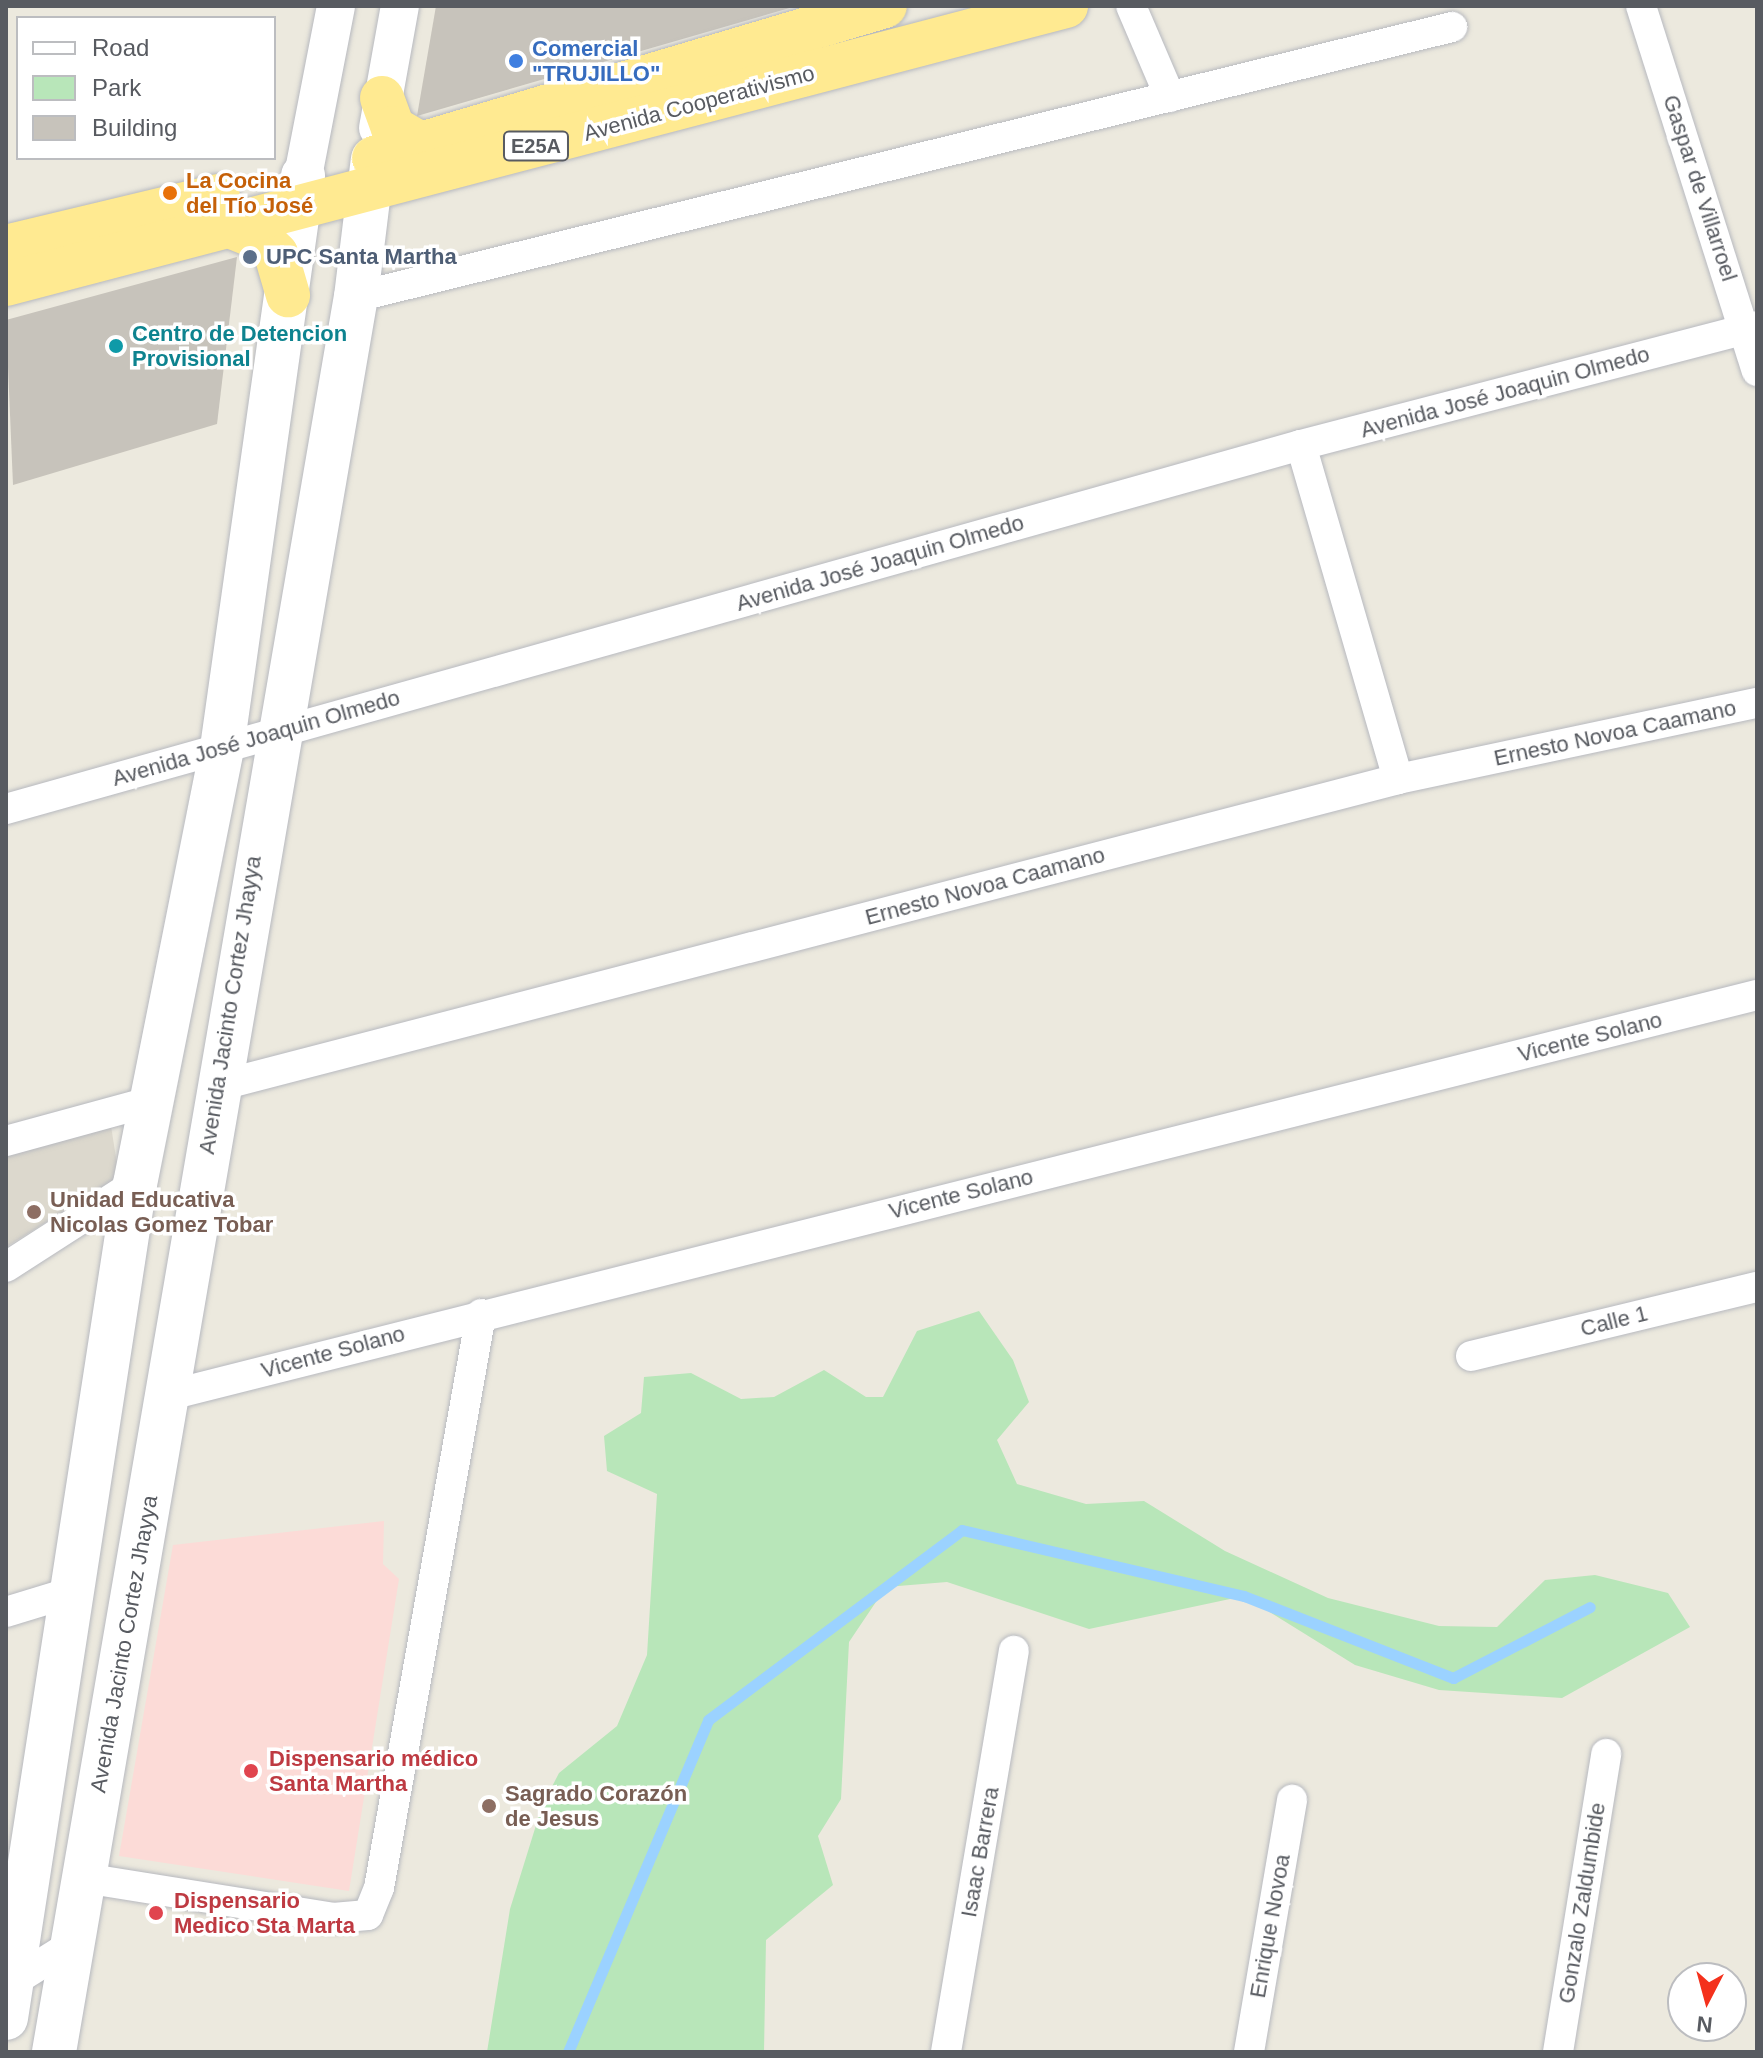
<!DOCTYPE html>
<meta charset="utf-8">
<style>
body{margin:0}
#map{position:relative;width:1763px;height:2058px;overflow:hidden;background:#ece9de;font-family:Helvetica,sans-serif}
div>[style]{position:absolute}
.education>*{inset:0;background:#dcd8cd}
.medical>*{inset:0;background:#fcdbd7}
.green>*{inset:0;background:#b8e6b9}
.stream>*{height:11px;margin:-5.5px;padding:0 5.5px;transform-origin:5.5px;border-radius:5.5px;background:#9bd2ff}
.building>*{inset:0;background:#c7c3bb}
.roads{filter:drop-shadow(0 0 2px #b7b9bf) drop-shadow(0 0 2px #b7b9bf)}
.minor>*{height:30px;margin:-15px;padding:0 15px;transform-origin:15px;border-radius:15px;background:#fff}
.tertiary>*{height:38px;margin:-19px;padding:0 19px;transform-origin:19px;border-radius:19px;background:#fff}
.secondary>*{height:44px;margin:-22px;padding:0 22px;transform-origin:22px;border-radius:22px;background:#fff}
.trunk>*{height:44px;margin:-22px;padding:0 22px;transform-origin:22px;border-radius:22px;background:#ffea91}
.dots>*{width:22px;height:22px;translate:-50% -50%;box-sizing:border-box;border:4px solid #fff;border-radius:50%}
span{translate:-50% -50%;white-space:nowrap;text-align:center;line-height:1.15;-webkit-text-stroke:7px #fff;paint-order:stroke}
.shield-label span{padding:2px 6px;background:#fff;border:2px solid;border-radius:6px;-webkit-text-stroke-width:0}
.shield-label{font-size:20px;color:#585b61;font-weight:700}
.shop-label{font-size:22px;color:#366cbe;font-weight:700}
.left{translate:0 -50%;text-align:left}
.street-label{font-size:22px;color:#585b61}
.food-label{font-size:22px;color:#c56008;font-weight:700}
.service-label{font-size:22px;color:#4e5e75;font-weight:700}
.culture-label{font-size:22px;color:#0d838f;font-weight:700}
.education-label{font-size:22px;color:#785e54;font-weight:700}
.health-label{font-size:22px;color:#be3a42;font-weight:700}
.frame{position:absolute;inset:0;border:8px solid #585b61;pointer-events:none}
.legend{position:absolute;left:16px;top:16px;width:260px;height:144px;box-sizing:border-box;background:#fff;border:2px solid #bcbdc0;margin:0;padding:10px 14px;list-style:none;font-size:24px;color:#585b61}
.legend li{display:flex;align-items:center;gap:16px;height:40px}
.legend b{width:40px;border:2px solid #bcbdc0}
.north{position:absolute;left:1667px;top:1962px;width:80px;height:80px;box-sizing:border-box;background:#fff;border:2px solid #bcbdc0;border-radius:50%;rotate:186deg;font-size:22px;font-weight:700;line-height:32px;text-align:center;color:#585b61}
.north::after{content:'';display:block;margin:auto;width:28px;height:36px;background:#f4311c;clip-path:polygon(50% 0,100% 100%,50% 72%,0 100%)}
</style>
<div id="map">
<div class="education">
<div style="clip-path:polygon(111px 1126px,119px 1177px,6px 1247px,6px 1154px)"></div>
</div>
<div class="medical">
<div style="clip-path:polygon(384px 1521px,383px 1564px,399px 1579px,349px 1891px,119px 1856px,173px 1545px)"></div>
</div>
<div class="green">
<div style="clip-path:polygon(979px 1311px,1013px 1360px,1029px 1402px,997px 1440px,1017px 1484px,1086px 1504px,1144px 1501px,1225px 1551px,1328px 1598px,1439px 1626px,1497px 1627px,1545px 1580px,1595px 1575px,1668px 1593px,1690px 1627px,1562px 1698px,1439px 1690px,1355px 1665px,1244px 1596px,1089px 1629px,947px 1582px,886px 1587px,849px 1642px,841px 1799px,818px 1836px,833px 1885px,766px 1940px,764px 2052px,487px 2052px,510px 1909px,542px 1806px,559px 1773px,617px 1726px,647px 1655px,657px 1494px,607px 1471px,604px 1436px,641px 1413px,644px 1377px,691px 1373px,741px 1399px,774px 1397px,824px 1370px,866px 1397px,883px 1397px,917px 1331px)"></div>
</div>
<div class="stream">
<div style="left:568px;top:2052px;width:360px;rotate:-67.1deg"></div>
<div style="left:708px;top:1720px;width:317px;rotate:-36.8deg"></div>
<div style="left:962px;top:1530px;width:290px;rotate:13.2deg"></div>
<div style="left:1244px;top:1596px;width:225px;rotate:21.4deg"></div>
<div style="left:1453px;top:1678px;width:154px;rotate:-27.4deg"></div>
</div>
<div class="building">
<div style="clip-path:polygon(436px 6px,793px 6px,793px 7px,417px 116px)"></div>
<div style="clip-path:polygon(237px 257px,217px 424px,13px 485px,6px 320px)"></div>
</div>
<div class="roads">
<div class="minor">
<div style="left:1131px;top:6px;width:99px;rotate:66.8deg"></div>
<div style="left:1641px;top:6px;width:383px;rotate:72.4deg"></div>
<div style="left:356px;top:297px;width:1129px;rotate:-13.84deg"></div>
<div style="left:1301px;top:445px;width:348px;rotate:73.8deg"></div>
<div style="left:6px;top:809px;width:1345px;rotate:-15.7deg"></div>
<div style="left:1301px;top:445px;width:471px;rotate:-14.6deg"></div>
<div style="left:218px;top:1086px;width:1219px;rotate:-14.58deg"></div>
<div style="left:1398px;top:779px;width:367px;rotate:-12deg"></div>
<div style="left:6px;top:1141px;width:151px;rotate:-15.3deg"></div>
<div style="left:6px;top:1267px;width:153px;rotate:-32.8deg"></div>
<div style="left:1471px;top:1356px;width:294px;rotate:-13.6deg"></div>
<div style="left:166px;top:1396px;width:1641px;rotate:-14.15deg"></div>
<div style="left:6px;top:1612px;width:65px;rotate:-17deg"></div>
<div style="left:84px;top:1878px;width:252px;rotate:9.1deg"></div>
<div style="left:333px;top:1918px;width:35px;rotate:-5deg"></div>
<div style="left:368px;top:1915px;width:29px;rotate:-68deg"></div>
<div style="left:379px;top:1888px;width:583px;rotate:-79.92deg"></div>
<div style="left:6px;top:1986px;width:77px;rotate:-32.2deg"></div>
<div style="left:946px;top:2052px;width:407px;rotate:-80.4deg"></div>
<div style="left:1249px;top:2052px;width:256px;rotate:-80.3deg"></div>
<div style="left:1558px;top:2052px;width:302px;rotate:-80.8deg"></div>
</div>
<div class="tertiary">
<div style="left:378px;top:128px;width:124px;rotate:-79.8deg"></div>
<div style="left:303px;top:176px;width:173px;rotate:-79deg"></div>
</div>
<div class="secondary">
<div style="left:6px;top:2018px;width:844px;rotate:-81.21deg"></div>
<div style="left:135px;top:1184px;width:445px;rotate:-78.7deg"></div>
<div style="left:222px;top:748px;width:578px;rotate:-81.94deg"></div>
<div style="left:54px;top:2052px;width:1781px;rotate:-80.24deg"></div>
<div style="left:356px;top:297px;width:139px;rotate:-83deg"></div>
</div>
<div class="trunk">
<div style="left:382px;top:98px;width:32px;rotate:70deg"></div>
<div style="left:393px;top:128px;width:34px;rotate:30deg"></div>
<div style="left:374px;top:158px;width:533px;rotate:-16.57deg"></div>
<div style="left:225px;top:224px;width:38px;rotate:22deg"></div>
<div style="left:260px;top:238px;width:23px;rotate:45deg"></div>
<div style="left:276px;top:254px;width:43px;rotate:73.7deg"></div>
<div style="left:6px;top:247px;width:218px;rotate:-13.5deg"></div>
<div style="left:6px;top:284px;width:1096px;rotate:-14.7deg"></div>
</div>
</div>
<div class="dots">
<div style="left:516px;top:61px;background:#3f7fe0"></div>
<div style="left:170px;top:193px;background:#e8710a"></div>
<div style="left:250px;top:257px;background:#5c6f8a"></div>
<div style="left:116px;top:346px;background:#0f9aa8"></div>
<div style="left:34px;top:1212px;background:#8d6e63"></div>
<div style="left:251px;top:1771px;background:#e0444e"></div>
<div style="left:489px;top:1806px;background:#8d6e63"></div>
<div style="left:156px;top:1913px;background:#e0444e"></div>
</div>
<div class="shield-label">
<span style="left:536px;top:146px">E25A</span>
</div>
<div class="shop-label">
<span class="left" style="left:532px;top:61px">Comercial<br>"TRUJILLO"</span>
</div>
<div class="street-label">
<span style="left:699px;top:103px;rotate:-15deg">Avenida Cooperativismo</span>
<span style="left:1700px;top:188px;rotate:72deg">Gaspar de Villarroel</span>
<span style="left:1505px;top:392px;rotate:-15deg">Avenida José Joaquin Olmedo</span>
<span style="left:880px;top:563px;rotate:-16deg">Avenida José Joaquin Olmedo</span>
<span style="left:1615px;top:733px;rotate:-12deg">Ernesto Novoa Caamano</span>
<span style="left:256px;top:738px;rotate:-16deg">Avenida José Joaquin Olmedo</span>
<span style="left:985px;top:886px;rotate:-15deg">Ernesto Novoa Caamano</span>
<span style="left:230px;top:1005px;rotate:-81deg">Avenida Jacinto Cortez Jhayya</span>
<span style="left:1590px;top:1037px;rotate:-14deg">Vicente Solano</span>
<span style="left:961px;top:1194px;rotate:-14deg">Vicente Solano</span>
<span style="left:1614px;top:1321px;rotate:-14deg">Calle 1</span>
<span style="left:333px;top:1352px;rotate:-15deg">Vicente Solano</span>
<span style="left:124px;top:1644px;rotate:-80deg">Avenida Jacinto Cortez Jhayya</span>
<span style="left:980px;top:1852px;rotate:-80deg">Isaac Barrera</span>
<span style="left:1582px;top:1903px;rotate:-81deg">Gonzalo Zaldumbide</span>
<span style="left:1270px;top:1926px;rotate:-80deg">Enrique Novoa</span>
</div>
<div class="food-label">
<span class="left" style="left:186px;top:193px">La Cocina<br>del Tío José</span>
</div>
<div class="service-label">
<span class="left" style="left:266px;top:257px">UPC Santa Martha</span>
</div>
<div class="culture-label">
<span class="left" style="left:132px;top:346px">Centro de Detencion<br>Provisional</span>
</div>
<div class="education-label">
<span class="left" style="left:50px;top:1212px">Unidad Educativa<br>Nicolas Gomez Tobar</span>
<span class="left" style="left:505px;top:1806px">Sagrado Corazón<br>de Jesus</span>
</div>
<div class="health-label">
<span class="left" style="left:269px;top:1771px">Dispensario médico<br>Santa Martha</span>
<span class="left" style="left:174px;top:1913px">Dispensario<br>Medico Sta Marta</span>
</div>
<div class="frame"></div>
<ul class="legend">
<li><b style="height:10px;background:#fff"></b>Road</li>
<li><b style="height:22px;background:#b8e6b9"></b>Park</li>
<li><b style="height:22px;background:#c7c3bb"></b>Building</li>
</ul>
<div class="north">N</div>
</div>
